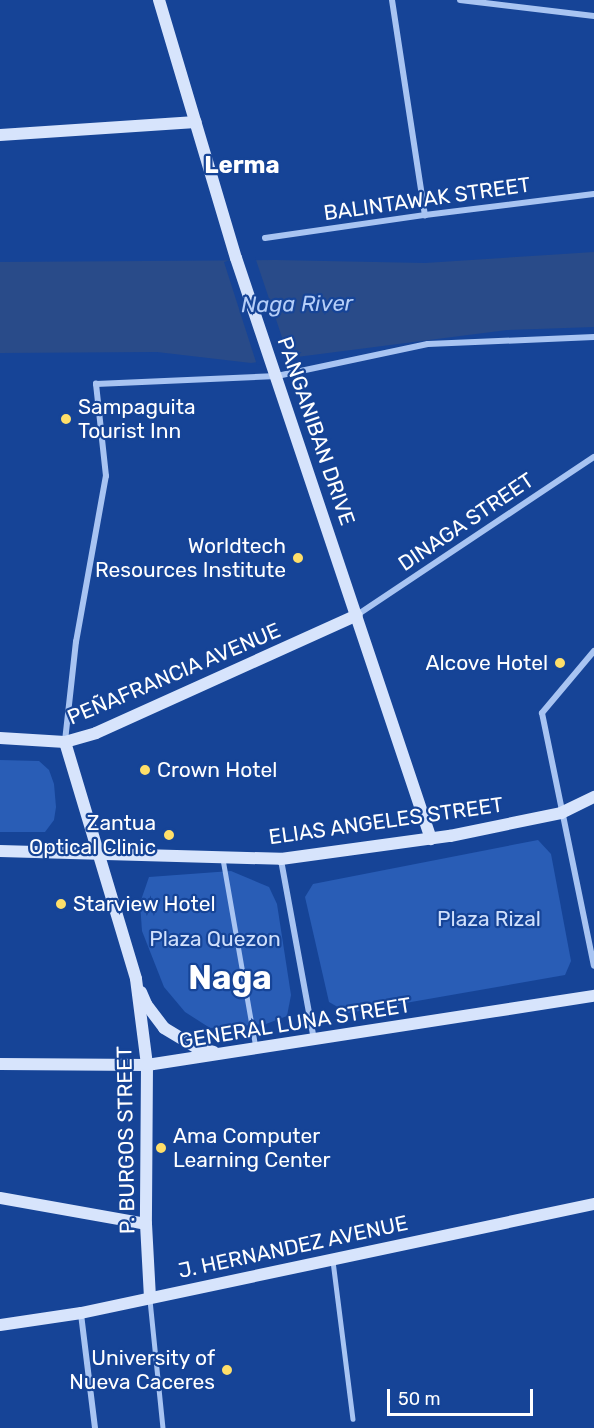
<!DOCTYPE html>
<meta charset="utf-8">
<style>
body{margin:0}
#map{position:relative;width:594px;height:1428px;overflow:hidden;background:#164497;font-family:Rubik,sans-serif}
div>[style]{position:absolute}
.green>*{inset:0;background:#295db6}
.water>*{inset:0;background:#294b89}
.pier>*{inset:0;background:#164497}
.lane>*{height:4.5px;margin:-2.25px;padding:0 2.25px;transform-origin:2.25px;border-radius:2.25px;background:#a8c4f2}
.street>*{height:6px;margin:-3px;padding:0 3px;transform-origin:3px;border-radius:3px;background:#a8c4f2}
.secondary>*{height:12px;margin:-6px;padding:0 6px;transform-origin:6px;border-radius:6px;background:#d7e4fc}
.dots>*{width:16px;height:16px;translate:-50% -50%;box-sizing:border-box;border:3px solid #164497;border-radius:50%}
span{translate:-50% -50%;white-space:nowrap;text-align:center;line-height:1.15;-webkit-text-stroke:4.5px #164497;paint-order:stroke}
.street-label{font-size:21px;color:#fff}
.poi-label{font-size:21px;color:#fff}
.left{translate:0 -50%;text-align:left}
.right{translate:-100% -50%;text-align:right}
.park-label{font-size:21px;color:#d0e0fc}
.water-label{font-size:22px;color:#b5cef8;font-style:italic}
.quarter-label{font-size:24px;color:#fff;font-weight:700}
.town-label{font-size:33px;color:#fff;font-weight:700}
.scale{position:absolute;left:387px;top:1389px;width:146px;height:27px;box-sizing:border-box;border:3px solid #fff;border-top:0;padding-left:8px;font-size:18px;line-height:21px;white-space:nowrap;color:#fff;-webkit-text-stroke:4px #164497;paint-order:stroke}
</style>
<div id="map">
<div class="green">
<div style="clip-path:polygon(0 760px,39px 761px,49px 770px,54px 784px,56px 807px,54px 820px,45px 832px,0 832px)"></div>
<div style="clip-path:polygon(538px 840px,551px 854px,571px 961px,565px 975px,348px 1013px,329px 1002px,305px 897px,313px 884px)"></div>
<div style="clip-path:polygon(231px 871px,269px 887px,277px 904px,291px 995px,287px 1016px,266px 1024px,210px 1028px,185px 1012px,164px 987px,142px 931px,140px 903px,149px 877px)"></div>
</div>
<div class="water">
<div style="clip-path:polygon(594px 252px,594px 327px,507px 330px,251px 363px,157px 352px,0 353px,0 262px,275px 260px,425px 263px)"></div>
</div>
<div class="pier">
<div style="clip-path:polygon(240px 257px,255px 257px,290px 361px,257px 365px,224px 262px)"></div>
</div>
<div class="lane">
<div style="left:223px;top:859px;width:192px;rotate:80.1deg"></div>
<div style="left:333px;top:1261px;width:159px;rotate:82.8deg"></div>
<div style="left:150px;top:1300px;width:129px;rotate:84.2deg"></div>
</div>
<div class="street">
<div style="left:392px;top:0;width:218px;rotate:81.3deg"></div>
<div style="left:460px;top:0;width:135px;rotate:6.8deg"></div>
<div style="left:265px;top:238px;width:162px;rotate:-8.2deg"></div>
<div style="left:425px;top:215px;width:170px;rotate:-7.1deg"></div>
<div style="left:357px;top:615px;width:285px;rotate:-33.7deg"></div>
<div style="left:594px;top:651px;width:81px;rotate:130deg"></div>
<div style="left:542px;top:713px;width:258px;rotate:78.4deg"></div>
<div style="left:65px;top:741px;width:100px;rotate:-83.7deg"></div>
<div style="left:76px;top:642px;width:169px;rotate:-79.8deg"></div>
<div style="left:106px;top:476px;width:93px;rotate:-96.2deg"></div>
<div style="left:96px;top:384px;width:181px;rotate:-2.5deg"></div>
<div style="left:277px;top:376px;width:154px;rotate:-12deg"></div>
<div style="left:428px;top:344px;width:166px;rotate:-2.4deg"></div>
<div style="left:281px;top:860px;width:182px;rotate:79.6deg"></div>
<div style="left:81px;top:1314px;width:115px;rotate:83deg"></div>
</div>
<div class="secondary">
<div style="left:159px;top:0;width:269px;rotate:73.4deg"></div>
<div style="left:236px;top:258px;width:613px;rotate:71.45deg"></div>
<div style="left:0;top:135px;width:196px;rotate:-3.8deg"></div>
<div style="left:0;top:738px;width:65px;rotate:3.5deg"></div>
<div style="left:65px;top:742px;width:32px;rotate:-16deg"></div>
<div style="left:96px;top:733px;width:286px;rotate:-24.3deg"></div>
<div style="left:65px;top:742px;width:247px;rotate:73.3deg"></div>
<div style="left:136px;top:979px;width:87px;rotate:82.7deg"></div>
<div style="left:147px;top:1065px;width:159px;rotate:90.4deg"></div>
<div style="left:146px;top:1224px;width:73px;rotate:86.9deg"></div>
<div style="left:0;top:851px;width:281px;rotate:1.6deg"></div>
<div style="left:281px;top:859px;width:171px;rotate:-7.8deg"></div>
<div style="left:450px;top:836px;width:113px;rotate:-11.7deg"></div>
<div style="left:561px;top:813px;width:37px;rotate:-26deg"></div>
<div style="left:141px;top:992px;width:13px;rotate:67deg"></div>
<div style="left:146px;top:1004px;width:30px;rotate:53deg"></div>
<div style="left:164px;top:1028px;width:39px;rotate:31deg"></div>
<div style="left:197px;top:1048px;width:17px;rotate:13deg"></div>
<div style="left:0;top:1064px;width:147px;rotate:0.4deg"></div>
<div style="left:147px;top:1065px;width:452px;rotate:-8.8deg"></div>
<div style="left:0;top:1198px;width:148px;rotate:10.1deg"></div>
<div style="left:0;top:1325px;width:82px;rotate:-8.4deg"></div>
<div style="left:81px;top:1313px;width:524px;rotate:-12deg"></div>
</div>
<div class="dots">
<div style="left:66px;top:419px;background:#ffdf69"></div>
<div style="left:298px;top:558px;background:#ffdf69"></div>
<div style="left:560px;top:663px;background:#ffdf69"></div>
<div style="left:145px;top:770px;background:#ffdf69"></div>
<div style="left:169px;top:835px;background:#ffdf69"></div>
<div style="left:61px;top:904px;background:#ffdf69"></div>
<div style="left:161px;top:1148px;background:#ffdf69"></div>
<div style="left:227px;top:1370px;background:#ffdf69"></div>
</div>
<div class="street-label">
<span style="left:427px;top:199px;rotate:-8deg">BALINTAWAK STREET</span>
<span style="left:316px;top:431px;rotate:71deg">PANGANIBAN DRIVE</span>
<span style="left:466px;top:522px;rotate:-34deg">DINAGA STREET</span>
<span style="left:174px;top:674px;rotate:-23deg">PEÑAFRANCIA AVENUE</span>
<span style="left:386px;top:821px;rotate:-8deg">ELIAS ANGELES STREET</span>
<span style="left:295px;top:1023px;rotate:-9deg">GENERAL LUNA STREET</span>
<span style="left:126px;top:1140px;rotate:-91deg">P. BURGOS STREET</span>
<span style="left:293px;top:1247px;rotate:-12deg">J. HERNANDEZ AVENUE</span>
</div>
<div class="poi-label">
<span class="left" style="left:78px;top:419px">Sampaguita<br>Tourist Inn</span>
<span class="right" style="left:286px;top:558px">Worldtech<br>Resources Institute</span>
<span class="right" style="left:548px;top:663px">Alcove Hotel</span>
<span class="left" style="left:157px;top:770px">Crown Hotel</span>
<span class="right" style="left:156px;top:835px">Zantua<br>Optical Clinic</span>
<span class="left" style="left:73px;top:904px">Starview Hotel</span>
<span class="left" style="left:173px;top:1148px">Ama Computer<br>Learning Center</span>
<span class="right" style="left:215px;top:1370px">University of<br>Nueva Caceres</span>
</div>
<div class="park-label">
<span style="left:489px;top:919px">Plaza Rizal</span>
<span style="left:215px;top:939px">Plaza Quezon</span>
</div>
<div class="water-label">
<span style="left:297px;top:304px;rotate:-1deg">Naga River</span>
</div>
<div class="quarter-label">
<span style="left:242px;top:166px">Lerma</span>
</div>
<div class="town-label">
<span style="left:230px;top:978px">Naga</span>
</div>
<div class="scale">50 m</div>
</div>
